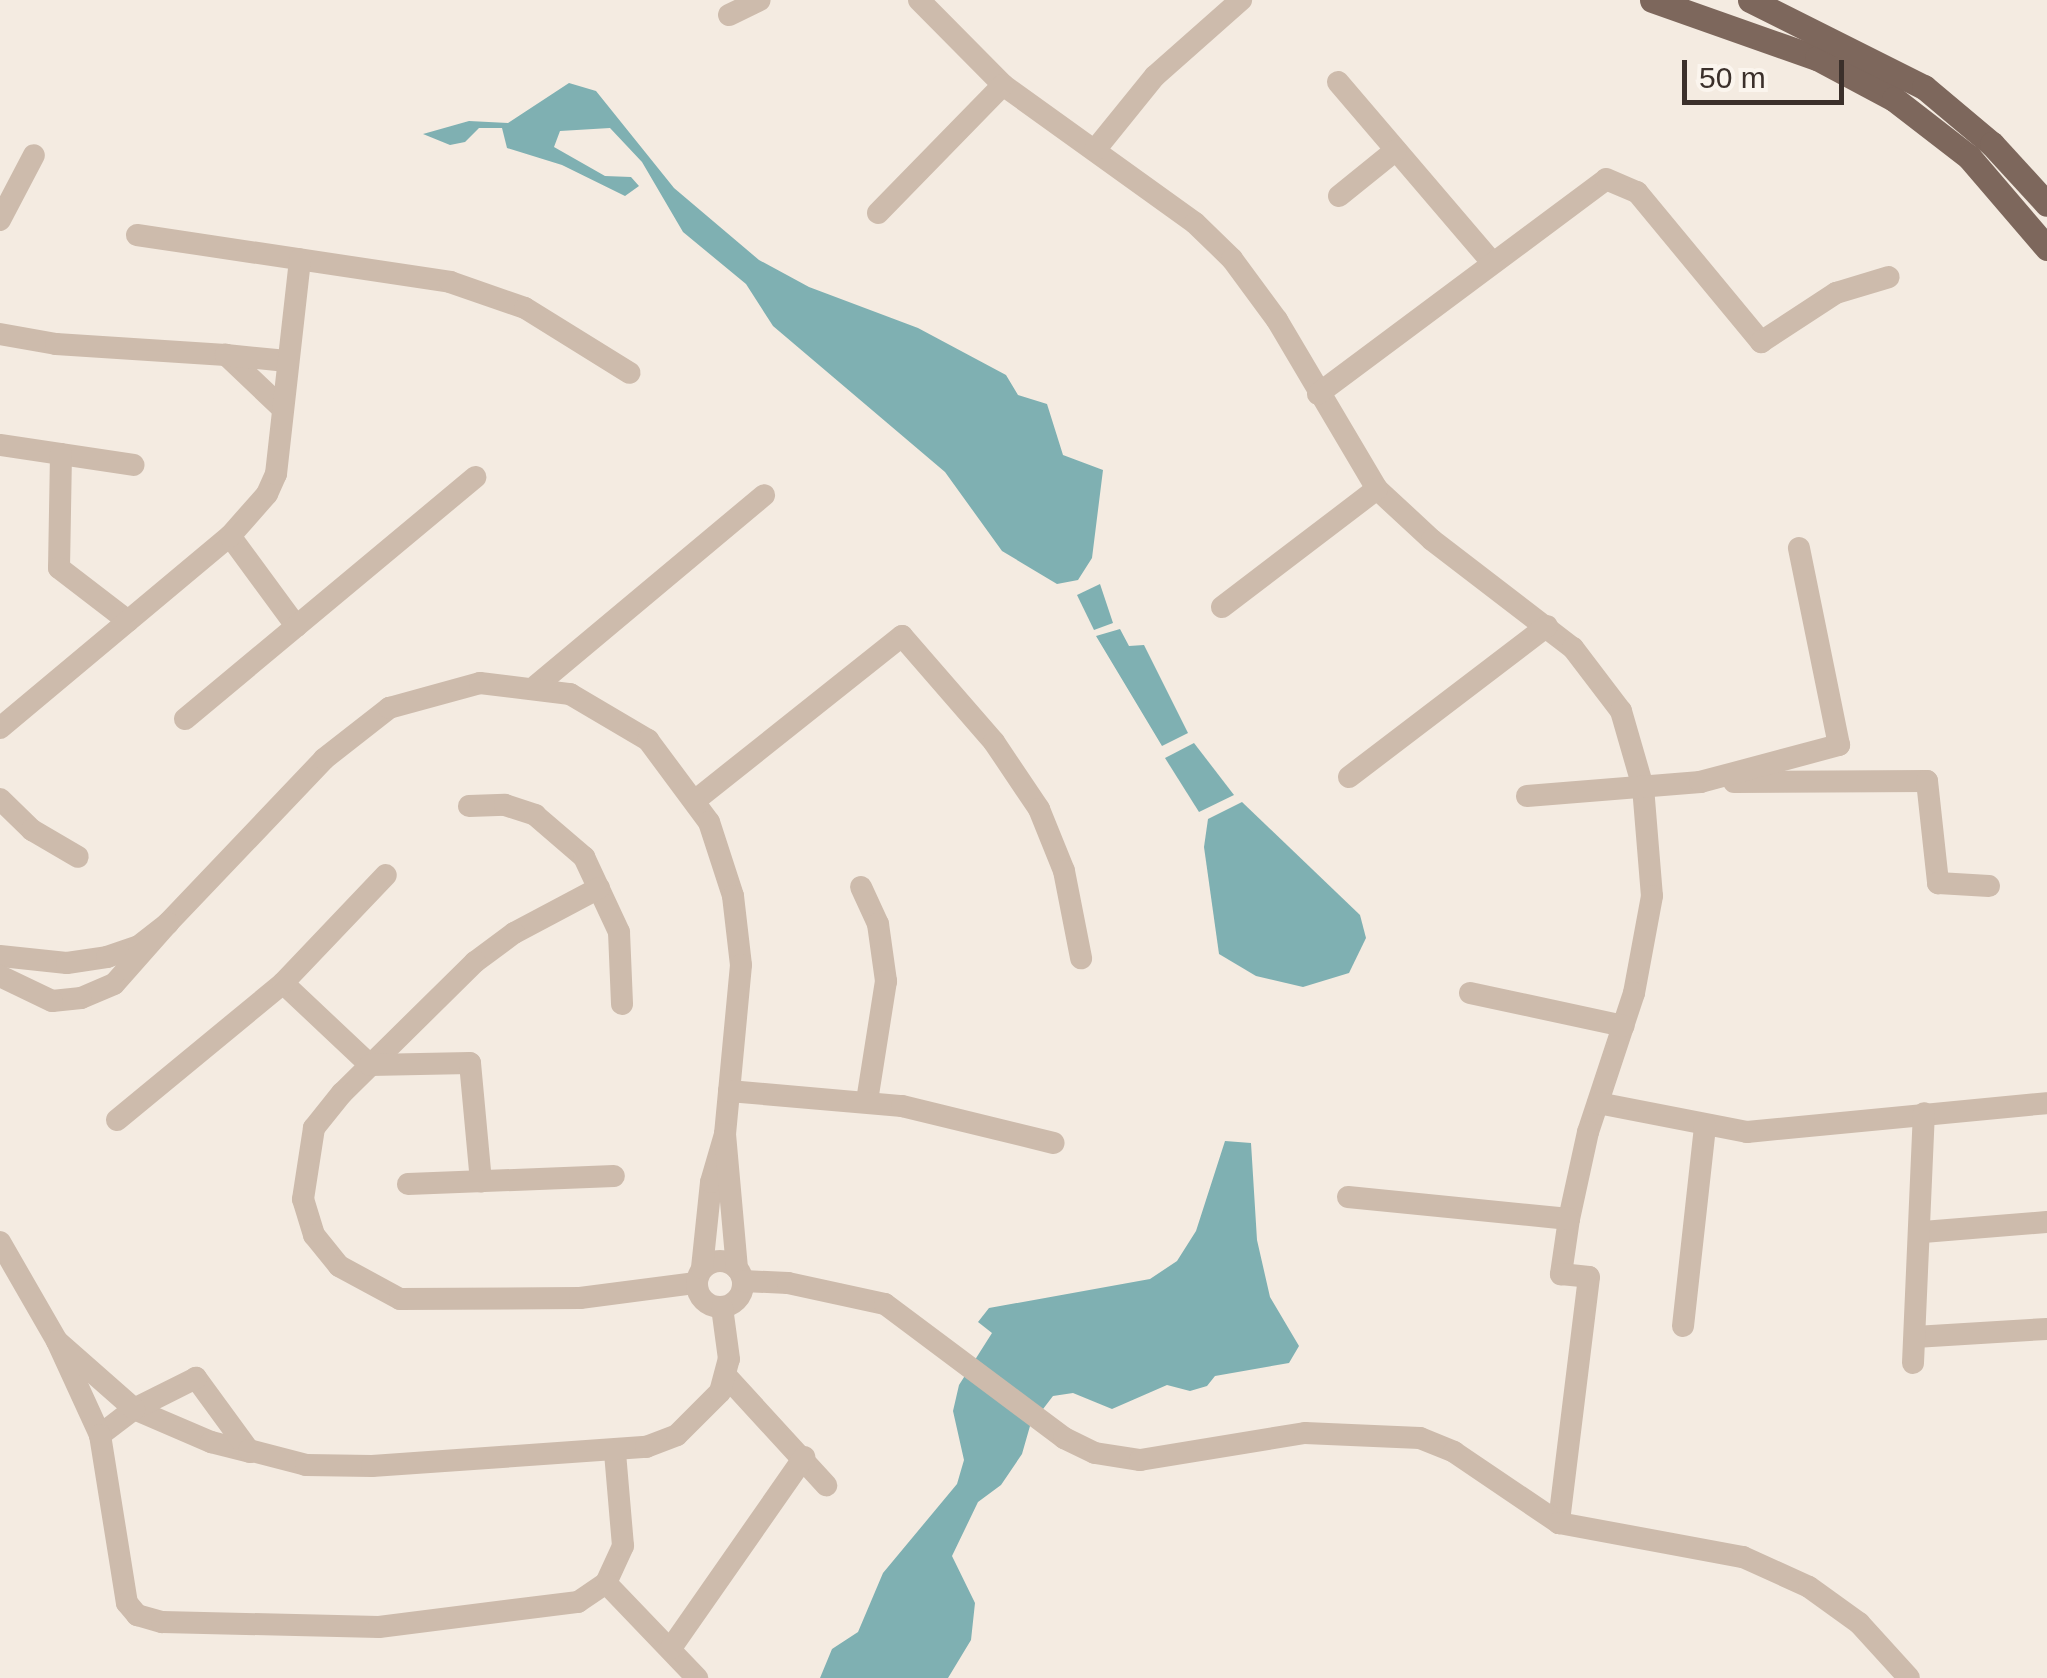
<!DOCTYPE html>
<style>
body{margin:0}
#map{position:relative;width:2047px;height:1678px;overflow:hidden;background:#f4ebe1;font-family:Helvetica,sans-serif}
div>[style]{position:absolute}
.water>*{inset:0;background:#7fb0b2}
.minor>*{height:22px;margin:-11px;padding:0 11px;transform-origin:11px;border-radius:11px;background:#cdbbac}
.minor>.ring{margin:-11px;padding:0;box-sizing:content-box;background:none;border:22px solid #cdbbac;border-radius:50%}
.major>*{height:25px;margin:-12.5px;padding:0 12.5px;transform-origin:12.5px;border-radius:12.5px;background:#7d675c}
span{translate:-50% -50%;white-space:nowrap;text-align:center;line-height:1.15;-webkit-text-stroke:8px #fbf5ee;paint-order:stroke}
.scale{position:absolute;left:1682px;top:60px;width:162px;height:45px;box-sizing:border-box;border:5px solid #3b302b;border-top:0;padding-left:12px;font-size:30px;line-height:35px;white-space:nowrap;color:#3b302b;-webkit-text-stroke:8px #fbf5ee;paint-order:stroke}
</style>
<div id="map">
<div class="water">
<div style="clip-path:polygon(569px 83px,596px 91px,674px 188px,759px 260px,809px 287px,918px 328px,1006px 375px,1018px 395px,1047px 404px,1063px 455px,1103px 470px,1092px 558px,1078px 580px,1057px 584px,1002px 551px,945px 472px,773px 326px,746px 284px,683px 232px,642px 162px,610px 128px,560px 131px,554px 147px,605px 176px,631px 177px,639px 186px,625px 196px,562px 165px,507px 148px,502px 128px,479px 128px,465px 142px,450px 145px,423px 134px,469px 121px,508px 123px)"></div>
<div style="clip-path:polygon(1100px 584px,1113px 623px,1094px 630px,1077px 595px)"></div>
<div style="clip-path:polygon(1120px 629px,1129px 646px,1144px 645px,1188px 733px,1162px 746px,1096px 636px)"></div>
<div style="clip-path:polygon(1194px 743px,1234px 795px,1199px 812px,1165px 758px)"></div>
<div style="clip-path:polygon(1242px 802px,1360px 915px,1366px 938px,1349px 973px,1303px 987px,1256px 976px,1219px 954px,1204px 847px,1208px 819px)"></div>
<div style="clip-path:polygon(1225px 1141px,1251px 1143px,1257px 1240px,1270px 1297px,1299px 1346px,1289px 1363px,1215px 1376px,1207px 1386px,1190px 1391px,1167px 1385px,1112px 1409px,1073px 1393px,1053px 1396px,1030px 1426px,1022px 1454px,1001px 1485px,978px 1502px,952px 1556px,975px 1603px,971px 1640px,948px 1678px,820px 1678px,832px 1649px,858px 1632px,883px 1573px,957px 1484px,964px 1460px,953px 1411px,959px 1385px,992px 1333px,978px 1322px,989px 1308px,1150px 1279px,1177px 1261px,1196px 1231px)"></div>
</div>
<div class="minor">
<div style="left:919px;top:0;width:120px;rotate:45.3deg"></div>
<div style="left:1003px;top:85px;width:236px;rotate:35.7deg"></div>
<div style="left:1195px;top:223px;width:52px;rotate:44.2deg"></div>
<div style="left:1232px;top:259px;width:76px;rotate:53.6deg"></div>
<div style="left:1277px;top:320px;width:196px;rotate:59.4deg"></div>
<div style="left:1377px;top:489px;width:75px;rotate:42.8deg"></div>
<div style="left:1432px;top:540px;width:178px;rotate:37.5deg"></div>
<div style="left:1573px;top:648px;width:79px;rotate:52.7deg"></div>
<div style="left:1621px;top:711px;width:79px;rotate:73.9deg"></div>
<div style="left:1643px;top:787px;width:109px;rotate:85.3deg"></div>
<div style="left:1652px;top:896px;width:99px;rotate:100.5deg"></div>
<div style="left:1634px;top:993px;width:146px;rotate:108.3deg"></div>
<div style="left:1588px;top:1132px;width:89px;rotate:102.3deg"></div>
<div style="left:1569px;top:1219px;width:56px;rotate:98.3deg"></div>
<div style="left:1561px;top:1274px;width:28px;rotate:6deg"></div>
<div style="left:1589px;top:1277px;width:248px;rotate:97deg"></div>
<div style="left:729px;top:15px;width:34px;rotate:-26deg"></div>
<div style="left:1338px;top:82px;width:237px;rotate:49.5deg"></div>
<div style="left:1095px;top:150px;width:95px;rotate:-51deg"></div>
<div style="left:1155px;top:76px;width:115px;rotate:-41.5deg"></div>
<div style="left:1339px;top:196px;width:73px;rotate:-38.9deg"></div>
<div style="left:878px;top:213px;width:179px;rotate:-45.7deg"></div>
<div style="left:0;top:220px;width:73px;rotate:-62.4deg"></div>
<div style="left:137px;top:235px;width:317px;rotate:8.5deg"></div>
<div style="left:450px;top:282px;width:79px;rotate:19.1deg"></div>
<div style="left:525px;top:308px;width:123px;rotate:31.8deg"></div>
<div style="left:0;top:334px;width:57px;rotate:10.1deg"></div>
<div style="left:56px;top:344px;width:170px;rotate:3.7deg"></div>
<div style="left:1318px;top:394px;width:359px;rotate:-36.7deg"></div>
<div style="left:1606px;top:179px;width:34px;rotate:23deg"></div>
<div style="left:1637px;top:192px;width:195px;rotate:50.4deg"></div>
<div style="left:1761px;top:342px;width:90px;rotate:-33.2deg"></div>
<div style="left:1836px;top:293px;width:55px;rotate:-16.8deg"></div>
<div style="left:283px;top:409px;width:79px;rotate:-136.5deg"></div>
<div style="left:226px;top:355px;width:61px;rotate:5.6deg"></div>
<div style="left:0;top:445px;width:135px;rotate:8.5deg"></div>
<div style="left:61px;top:454px;width:114px;rotate:91deg"></div>
<div style="left:59px;top:568px;width:87px;rotate:37.5deg"></div>
<div style="left:230px;top:536px;width:112px;rotate:53.7deg"></div>
<div style="left:1222px;top:607px;width:195px;rotate:-37.3deg"></div>
<div style="left:537px;top:685px;width:296px;rotate:-39.9deg"></div>
<div style="left:185px;top:719px;width:378px;rotate:-39.8deg"></div>
<div style="left:0;top:728px;width:300px;rotate:-39.9deg"></div>
<div style="left:230px;top:536px;width:56px;rotate:-48.6deg"></div>
<div style="left:267px;top:494px;width:22px;rotate:-66deg"></div>
<div style="left:276px;top:474px;width:216px;rotate:-83.6deg"></div>
<div style="left:1349px;top:777px;width:249px;rotate:-37.3deg"></div>
<div style="left:1734px;top:782px;width:193px;rotate:-0.3deg"></div>
<div style="left:1927px;top:781px;width:103px;rotate:83.8deg"></div>
<div style="left:1938px;top:883px;width:51px;rotate:3.4deg"></div>
<div style="left:1527px;top:796px;width:174px;rotate:-4.6deg"></div>
<div style="left:1700px;top:782px;width:144px;rotate:-14.9deg"></div>
<div style="left:1839px;top:745px;width:201px;rotate:-101.5deg"></div>
<div style="left:0;top:799px;width:45px;rotate:44.1deg"></div>
<div style="left:32px;top:830px;width:53px;rotate:30.4deg"></div>
<div style="left:697px;top:799px;width:262px;rotate:-38.5deg"></div>
<div style="left:902px;top:636px;width:140px;rotate:49deg"></div>
<div style="left:994px;top:742px;width:81px;rotate:56.1deg"></div>
<div style="left:1039px;top:809px;width:67px;rotate:68deg"></div>
<div style="left:1064px;top:871px;width:89px;rotate:78.9deg"></div>
<div style="left:469px;top:806px;width:36px;rotate:-2deg"></div>
<div style="left:505px;top:805px;width:32px;rotate:18deg"></div>
<div style="left:535px;top:815px;width:65px;rotate:40.6deg"></div>
<div style="left:584px;top:857px;width:83px;rotate:65deg"></div>
<div style="left:619px;top:932px;width:72px;rotate:87.6deg"></div>
<div style="left:861px;top:887px;width:41px;rotate:65.3deg"></div>
<div style="left:878px;top:924px;width:58px;rotate:82deg"></div>
<div style="left:886px;top:981px;width:121px;rotate:99deg"></div>
<div style="left:599px;top:888px;width:96px;rotate:152.1deg"></div>
<div style="left:514px;top:933px;width:49px;rotate:143.4deg"></div>
<div style="left:475px;top:962px;width:187px;rotate:135.4deg"></div>
<div style="left:342px;top:1093px;width:45px;rotate:128.7deg"></div>
<div style="left:314px;top:1128px;width:72px;rotate:98.8deg"></div>
<div style="left:303px;top:1199px;width:38px;rotate:73deg"></div>
<div style="left:314px;top:1235px;width:40px;rotate:51deg"></div>
<div style="left:339px;top:1266px;width:69px;rotate:28.4deg"></div>
<div style="left:400px;top:1299px;width:180px;rotate:-0.3deg"></div>
<div style="left:580px;top:1298px;width:117px;rotate:-7.4deg"></div>
<div style="left:168px;top:923px;width:226px;rotate:-46.4deg"></div>
<div style="left:324px;top:759px;width:83px;rotate:-38.1deg"></div>
<div style="left:389px;top:708px;width:94px;rotate:-15.4deg"></div>
<div style="left:480px;top:683px;width:91px;rotate:7deg"></div>
<div style="left:570px;top:694px;width:91px;rotate:30.5deg"></div>
<div style="left:648px;top:740px;width:102px;rotate:53.4deg"></div>
<div style="left:709px;top:822px;width:78px;rotate:72deg"></div>
<div style="left:733px;top:896px;width:69px;rotate:83.4deg"></div>
<div style="left:741px;top:965px;width:170px;rotate:95.4deg"></div>
<div style="left:0;top:956px;width:67px;rotate:6deg"></div>
<div style="left:67px;top:963px;width:40px;rotate:-8.5deg"></div>
<div style="left:107px;top:957px;width:34px;rotate:-19deg"></div>
<div style="left:139px;top:946px;width:37px;rotate:-38deg"></div>
<div style="left:168px;top:923px;width:81px;rotate:131.5deg"></div>
<div style="left:114px;top:984px;width:36px;rotate:157deg"></div>
<div style="left:81px;top:998px;width:29px;rotate:174deg"></div>
<div style="left:52px;top:1001px;width:58px;rotate:-154.3deg"></div>
<div style="left:283px;top:983px;width:120px;rotate:43.3deg"></div>
<div style="left:370px;top:1065px;width:100px;rotate:-1.1deg"></div>
<div style="left:470px;top:1063px;width:119px;rotate:84.7deg"></div>
<div style="left:1470px;top:993px;width:157px;rotate:12.1deg"></div>
<div style="left:729px;top:1091px;width:174px;rotate:5deg"></div>
<div style="left:902px;top:1106px;width:156px;rotate:13.7deg"></div>
<div style="left:1598px;top:1103px;width:152px;rotate:11deg"></div>
<div style="left:1747px;top:1132px;width:301px;rotate:-5.5deg"></div>
<div style="left:117px;top:1120px;width:215px;rotate:-39.5deg"></div>
<div style="left:283px;top:983px;width:149px;rotate:-46.4deg"></div>
<div style="left:408px;top:1184px;width:206px;rotate:-2.2deg"></div>
<div style="left:1348px;top:1197px;width:222px;rotate:5.7deg"></div>
<div style="left:1923px;top:1232px;width:124px;rotate:-4.6deg"></div>
<div style="left:0;top:1242px;width:114px;rotate:60.1deg"></div>
<div class="ring" style="left:697px;top:1261px;width:24px;height:24px"></div>
<div style="left:702px;top:1268px;width:86px;rotate:-84deg"></div>
<div style="left:711px;top:1182px;width:50px;rotate:-73.7deg"></div>
<div style="left:725px;top:1134px;width:135px;rotate:84.9deg"></div>
<div style="left:743px;top:1281px;width:45px;rotate:2.5deg"></div>
<div style="left:788px;top:1283px;width:99px;rotate:12.2deg"></div>
<div style="left:885px;top:1304px;width:224px;rotate:36.8deg"></div>
<div style="left:1064px;top:1438px;width:34px;rotate:26deg"></div>
<div style="left:1095px;top:1453px;width:46px;rotate:8.8deg"></div>
<div style="left:1140px;top:1460px;width:167px;rotate:-9.3deg"></div>
<div style="left:1305px;top:1433px;width:115px;rotate:2.5deg"></div>
<div style="left:1420px;top:1438px;width:37px;rotate:22deg"></div>
<div style="left:1454px;top:1452px;width:127px;rotate:34.1deg"></div>
<div style="left:1559px;top:1523px;width:187px;rotate:10.5deg"></div>
<div style="left:1743px;top:1557px;width:72px;rotate:24.4deg"></div>
<div style="left:1809px;top:1587px;width:62px;rotate:35.8deg"></div>
<div style="left:1859px;top:1623px;width:74px;rotate:47.7deg"></div>
<div style="left:1683px;top:1326px;width:201px;rotate:-83.7deg"></div>
<div style="left:1915px;top:1337px;width:132px;rotate:-3.5deg"></div>
<div style="left:1913px;top:1363px;width:250px;rotate:-87.5deg"></div>
<div style="left:727px;top:1377px;width:147px;rotate:47.5deg"></div>
<div style="left:134px;top:1409px;width:84px;rotate:23.2deg"></div>
<div style="left:211px;top:1442px;width:40px;rotate:14.4deg"></div>
<div style="left:250px;top:1452px;width:92px;rotate:-126.1deg"></div>
<div style="left:196px;top:1378px;width:69px;rotate:153.4deg"></div>
<div style="left:134px;top:1409px;width:43px;rotate:142.6deg"></div>
<div style="left:100px;top:1435px;width:103px;rotate:-114.6deg"></div>
<div style="left:57px;top:1341px;width:103px;rotate:41.4deg"></div>
<div style="left:100px;top:1435px;width:170px;rotate:80.9deg"></div>
<div style="left:127px;top:1603px;width:16px;rotate:50deg"></div>
<div style="left:137px;top:1615px;width:26px;rotate:16deg"></div>
<div style="left:162px;top:1622px;width:217px;rotate:1.3deg"></div>
<div style="left:379px;top:1627px;width:201px;rotate:-7.2deg"></div>
<div style="left:578px;top:1602px;width:34px;rotate:-34deg"></div>
<div style="left:606px;top:1583px;width:41px;rotate:-65.3deg"></div>
<div style="left:623px;top:1546px;width:93px;rotate:-94.9deg"></div>
<div style="left:249px;top:1450px;width:59px;rotate:14.7deg"></div>
<div style="left:306px;top:1465px;width:66px;rotate:0.9deg"></div>
<div style="left:372px;top:1466px;width:275px;rotate:-4deg"></div>
<div style="left:646px;top:1447px;width:33px;rotate:-21deg"></div>
<div style="left:677px;top:1435px;width:61px;rotate:-45deg"></div>
<div style="left:720px;top:1392px;width:34px;rotate:-75deg"></div>
<div style="left:729px;top:1359px;width:52px;rotate:-97.7deg"></div>
<div style="left:606px;top:1583px;width:132px;rotate:46.2deg"></div>
<div style="left:671px;top:1648px;width:233px;rotate:-55.1deg"></div>
</div>
<div class="major">
<div style="left:1652px;top:0;width:175px;rotate:19.4deg"></div>
<div style="left:1817px;top:58px;width:87px;rotate:28deg"></div>
<div style="left:1894px;top:99px;width:95px;rotate:37.7deg"></div>
<div style="left:1969px;top:157px;width:120px;rotate:49.4deg"></div>
<div style="left:1750px;top:0;width:195px;rotate:26.6deg"></div>
<div style="left:1924px;top:87px;width:89px;rotate:40deg"></div>
<div style="left:1992px;top:144px;width:81px;rotate:47.5deg"></div>
</div>
<div class="scale">50 m</div>
</div>
